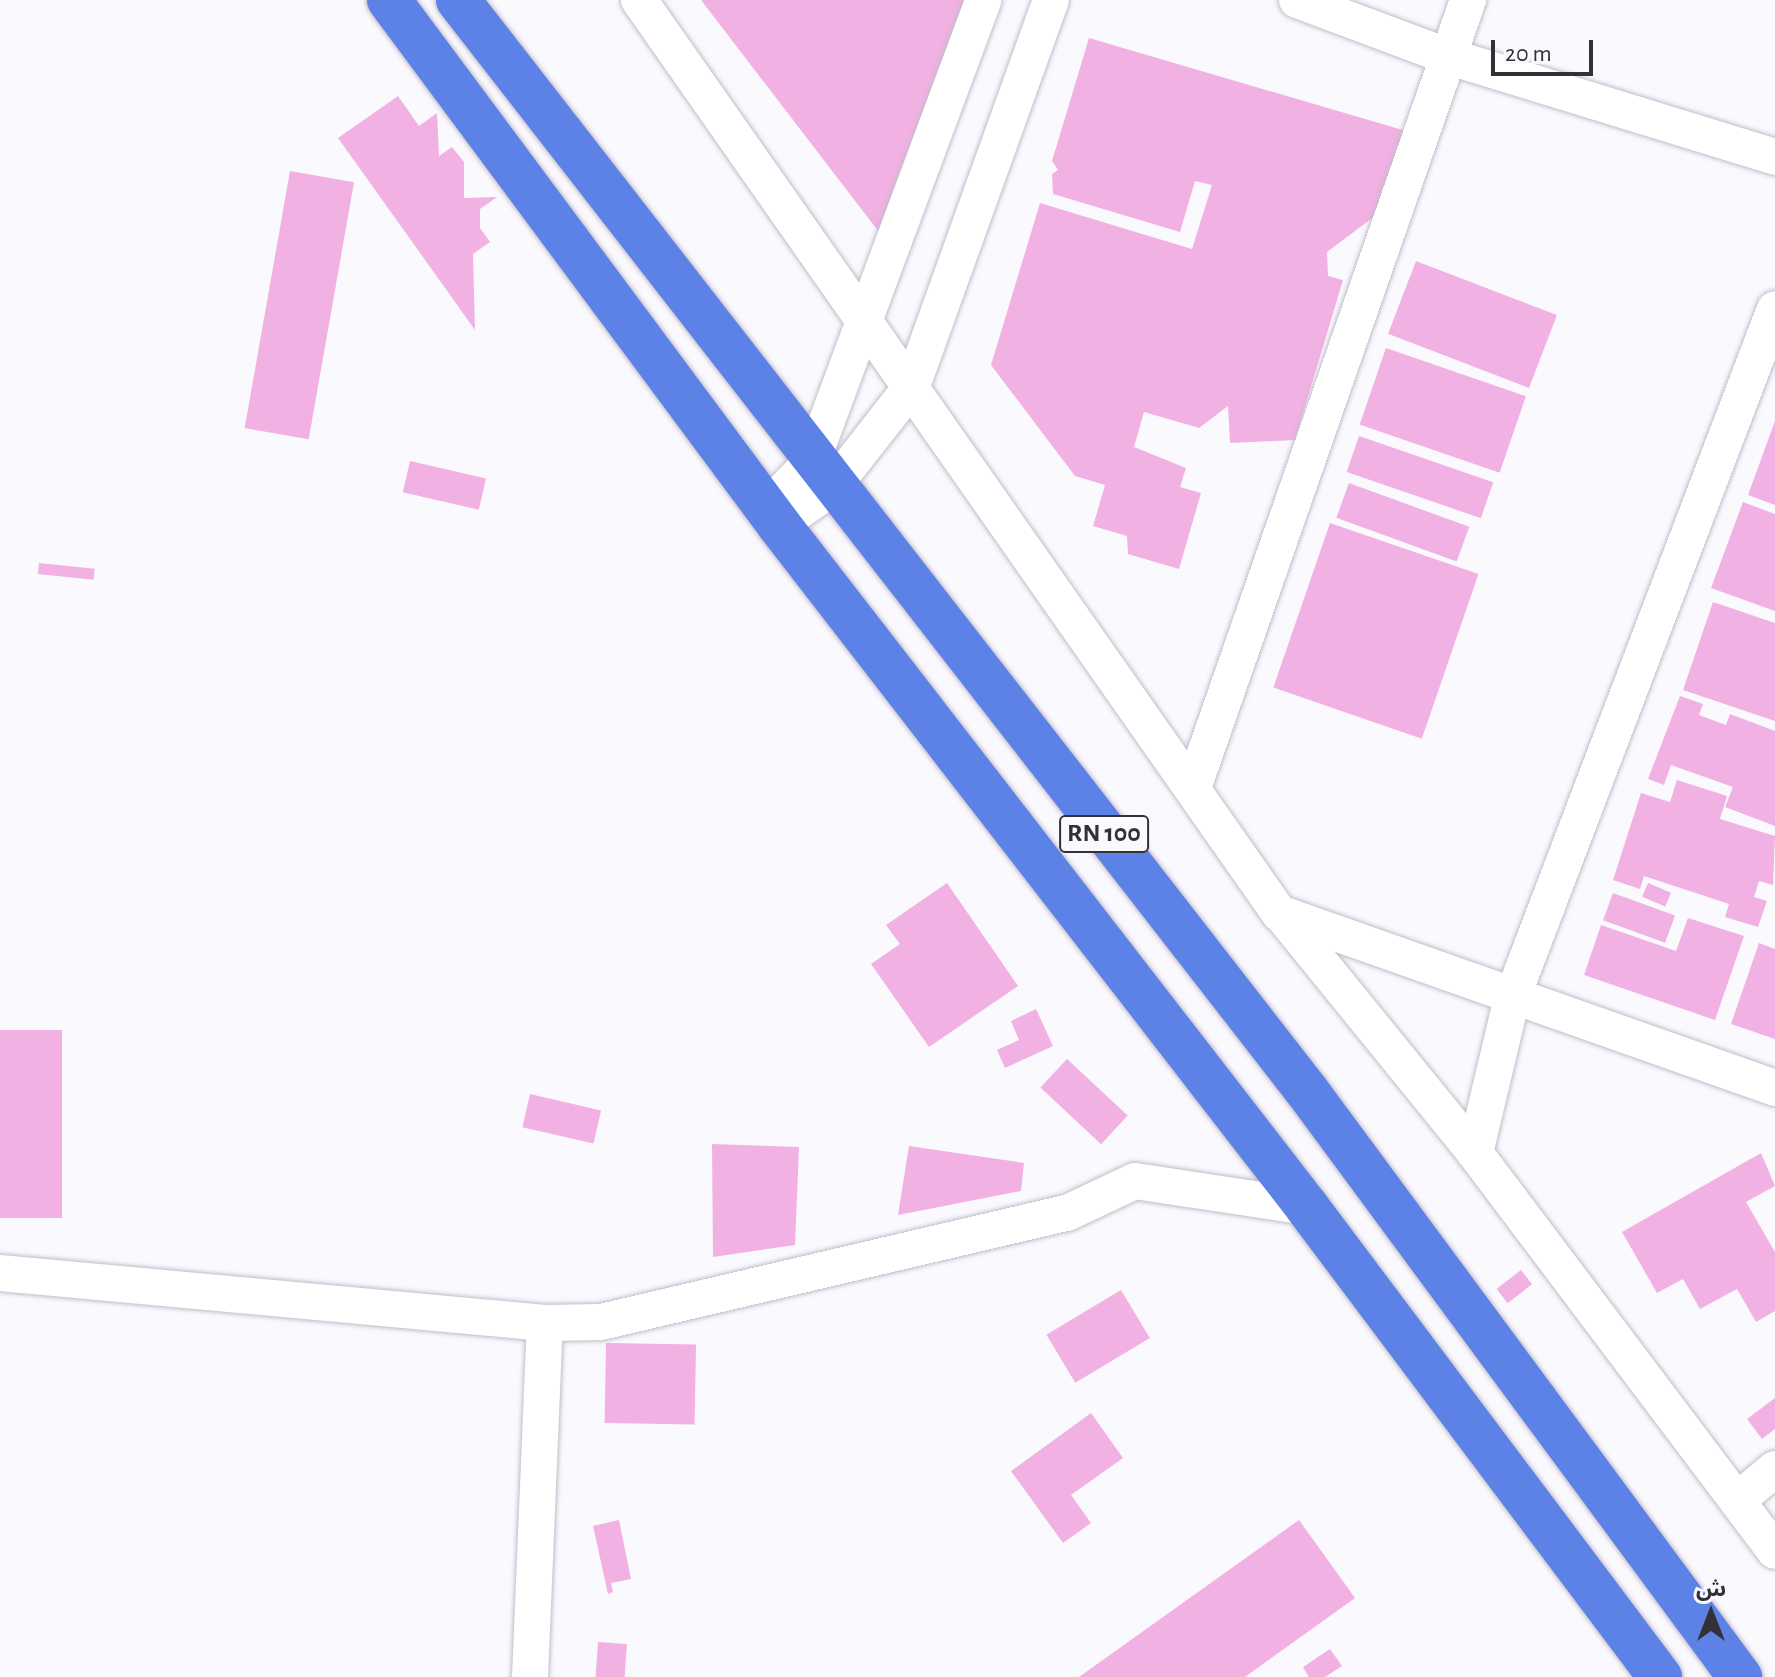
<!DOCTYPE html>
<meta charset="utf-8">
<style>
body{margin:0}
#map{position:relative;width:1775px;height:1677px;overflow:hidden;background:#faf9fe;font-family:"Alegreya Sans","Noto Sans Arabic",sans-serif}
div>[style]{position:absolute}
.building>*{inset:0;background:#f1b1e2;transform-origin:0 0}
.roads{filter:drop-shadow(0 0 2px #c1bdc9) drop-shadow(0 0 2px #c1bdc9)}
.minor>*{height:36px;margin:-18px;padding:0 18px;transform-origin:18px;border-radius:18px;background:#fff}
.highway>*{height:44px;margin:-22px;padding:0 22px;transform-origin:22px;border-radius:22px;background:#5c81e7}
span{translate:-50% -50%;white-space:nowrap;text-align:center;line-height:1.15;-webkit-text-stroke:7px #faf9fe;paint-order:stroke}
.shield-label span{padding:2px 6px;background:#faf9fe;border:2px solid;border-radius:6px;-webkit-text-stroke-width:0}
.shield-label{font-size:26px;color:#333136;font-weight:700}
.north{position:absolute;left:1671px;top:1573px;width:80px;height:80px;-webkit-text-stroke:6px #faf9fe;paint-order:stroke;rotate:0deg;font-size:22px;font-weight:700;line-height:32px;text-align:center;color:#333136}
.north::after{content:'';display:block;margin:auto;width:28px;height:36px;background:#333136;clip-path:polygon(50% 0,100% 100%,50% 72%,0 100%)}
.scale{position:absolute;left:1491px;top:40px;width:102px;height:36px;box-sizing:border-box;border:4px solid #333136;border-top:0;padding-left:10px;font-size:24px;line-height:28px;white-space:nowrap;color:#333136;-webkit-text-stroke:6px #faf9fe;paint-order:stroke}
</style>
<div id="map">
<div class="building">
<div style="clip-path:polygon(701px 0,971px 0,882px 236px)"></div>
<div style="clip-path:polygon(1089px 38px,1406px 131px,1383px 210px,1327px 252px,1328px 276px,1343px 280px,1295px 440px,1230px 443px,1228px 406px,1199px 428px,1144px 412px,1134px 447px,1186px 468px,1180px 487px,1201px 493px,1179px 569px,1128px 554px,1127px 536px,1093px 526px,1105px 485px,1075px 476px,991px 365px,1040px 203px,1192px 249px,1212px 185px,1195px 181px,1180px 232px,1053px 194px,1052px 174px,1058px 170px,1052px 161px)"></div>
<div style="clip-path:polygon(398px 96px,419px 126px,437px 113px,439px 156px,452px 147px,464px 162px,464px 198px,497px 197px,480px 209px,480px 228px,490px 242px,473px 254px,475px 330px,338px 138px)"></div>
<div style="left:290px;top:171px;width:65px;height:261px;rotate:10deg"></div>
<div style="left:1416px;top:261px;width:151px;height:78px;rotate:21deg"></div>
<div style="left:1386px;top:348px;width:148px;height:81px;rotate:19deg"></div>
<div style="clip-path:polygon(1775px 421px,1775px 505px,1748px 495px)"></div>
<div style="left:1359px;top:436px;width:142px;height:38px;rotate:19deg"></div>
<div style="left:410px;top:461px;width:78px;height:32px;rotate:13deg"></div>
<div style="left:1349px;top:483px;width:128px;height:37px;rotate:20deg"></div>
<div style="clip-path:polygon(1743px 502px,1775px 514px,1775px 611px,1711px 588px)"></div>
<div style="left:1330px;top:523px;width:157px;height:174px;rotate:19deg"></div>
<div style="left:39px;top:563px;width:56px;height:11px;rotate:6deg"></div>
<div style="clip-path:polygon(1713px 602px,1775px 623px,1775px 721px,1683px 690px)"></div>
<div style="clip-path:polygon(1680px 696px,1703px 704px,1699px 715px,1726px 725px,1730px 714px,1775px 731px,1775px 826px,1725px 807px,1733px 787px,1671px 765px,1664px 785px,1648px 779px)"></div>
<div style="clip-path:polygon(1677px 780px,1727px 796px,1720px 819px,1775px 836px,1773px 885px,1759px 881px,1754px 897px,1767px 901px,1758px 927px,1725px 917px,1729px 904px,1644px 876px,1640px 889px,1613px 880px,1641px 793px,1670px 802px)"></div>
<div style="clip-path:polygon(947px 883px,1018px 986px,929px 1047px,871px 964px,900px 944px,886px 925px)"></div>
<div style="left:1648px;top:883px;width:25px;height:15px;rotate:23deg"></div>
<div style="left:1613px;top:893px;width:66px;height:29px;rotate:20deg"></div>
<div style="clip-path:polygon(1688px 918px,1744px 936px,1715px 1020px,1584px 975px,1601px 925px,1676px 951px)"></div>
<div style="clip-path:polygon(1759px 943px,1775px 949px,1775px 1039px,1731px 1024px)"></div>
<div style="clip-path:polygon(1036px 1009px,1053px 1046px,1005px 1068px,997px 1050px,1019px 1040px,1011px 1021px)"></div>
<div style="left:0;top:1030px;width:62px;height:188px"></div>
<div style="left:1067px;top:1059px;width:83px;height:39px;rotate:43deg"></div>
<div style="left:530px;top:1094px;width:73px;height:34px;rotate:13deg"></div>
<div style="clip-path:polygon(712px 1144px,799px 1147px,795px 1245px,713px 1257px)"></div>
<div style="clip-path:polygon(909px 1146px,1024px 1163px,1021px 1191px,898px 1215px)"></div>
<div style="clip-path:polygon(1761px 1153px,1775px 1186px,1746px 1202px,1775px 1252px,1775px 1311px,1756px 1322px,1737px 1289px,1700px 1309px,1683px 1279px,1657px 1293px,1622px 1232px)"></div>
<div style="left:1521px;top:1270px;width:18px;height:31px;rotate:52deg"></div>
<div style="left:1121px;top:1290px;width:56px;height:87px;rotate:59deg"></div>
<div style="left:606px;top:1343px;width:90px;height:80px;rotate:1deg"></div>
<div style="clip-path:polygon(1775px 1398px,1775px 1429px,1762px 1439px,1747px 1419px)"></div>
<div style="clip-path:polygon(1091px 1413px,1123px 1458px,1071px 1495px,1091px 1523px,1063px 1543px,1011px 1471px)"></div>
<div style="clip-path:polygon(619px 1520px,631px 1579px,611px 1583px,613px 1592px,608px 1594px,593px 1526px)"></div>
<div style="clip-path:polygon(1299px 1520px,1355px 1598px,1245px 1677px,1079px 1677px)"></div>
<div style="left:598px;top:1642px;width:29px;height:35px;rotate:4deg"></div>
<div style="clip-path:polygon(1330px 1649px,1342px 1666px,1325px 1677px,1309px 1677px,1303px 1667px)"></div>
</div>
<div class="roads">
<div class="minor">
<div style="left:639px;top:0;width:1115px;rotate:54.97deg"></div>
<div style="left:1279px;top:913px;width:526px;rotate:19.43deg"></div>
<div style="left:1297px;top:0;width:160px;rotate:20.5deg"></div>
<div style="left:1447px;top:56px;width:343px;rotate:17.1deg"></div>
<div style="left:767px;top:508px;width:65px;rotate:-46.2deg"></div>
<div style="left:812px;top:461px;width:492px;rotate:-69.6deg"></div>
<div style="left:779px;top:525px;width:65px;rotate:-34.9deg"></div>
<div style="left:832px;top:488px;width:130px;rotate:-51.9deg"></div>
<div style="left:912px;top:386px;width:410px;rotate:-70.2deg"></div>
<div style="left:1193px;top:788px;width:835px;rotate:-70.76deg"></div>
<div style="left:1281px;top:914px;width:308px;rotate:50.9deg"></div>
<div style="left:1475px;top:1153px;width:498px;rotate:53deg"></div>
<div style="left:1475px;top:1153px;width:159px;rotate:-76.6deg"></div>
<div style="left:1512px;top:998px;width:737px;rotate:-69.11deg"></div>
<div style="left:0;top:1273px;width:547px;rotate:5.24deg"></div>
<div style="left:545px;top:1323px;width:56px;rotate:-1deg"></div>
<div style="left:601px;top:1322px;width:479px;rotate:-13.2deg"></div>
<div style="left:1067px;top:1213px;width:75px;rotate:-25.2deg"></div>
<div style="left:1135px;top:1181px;width:174px;rotate:8.6deg"></div>
<div style="left:1739px;top:1499px;width:47px;rotate:-39.8deg"></div>
<div style="left:530px;top:1677px;width:354px;rotate:-87.6deg"></div>
</div>
<div class="highway">
<div style="left:389px;top:0;width:654px;rotate:53.39deg"></div>
<div style="left:779px;top:525px;width:863px;rotate:52.25deg"></div>
<div style="left:1307px;top:1207px;width:588px;rotate:53.09deg"></div>
<div style="left:458px;top:0;width:1382px;rotate:52.11deg"></div>
<div style="left:1307px;top:1091px;width:729px;rotate:53.54deg"></div>
</div>
</div>
<div class="shield-label">
<span style="left:1104px;top:834px">RN 100</span>
</div>
<div class="north">ش</div>
<div class="scale">20 m</div>
</div>
